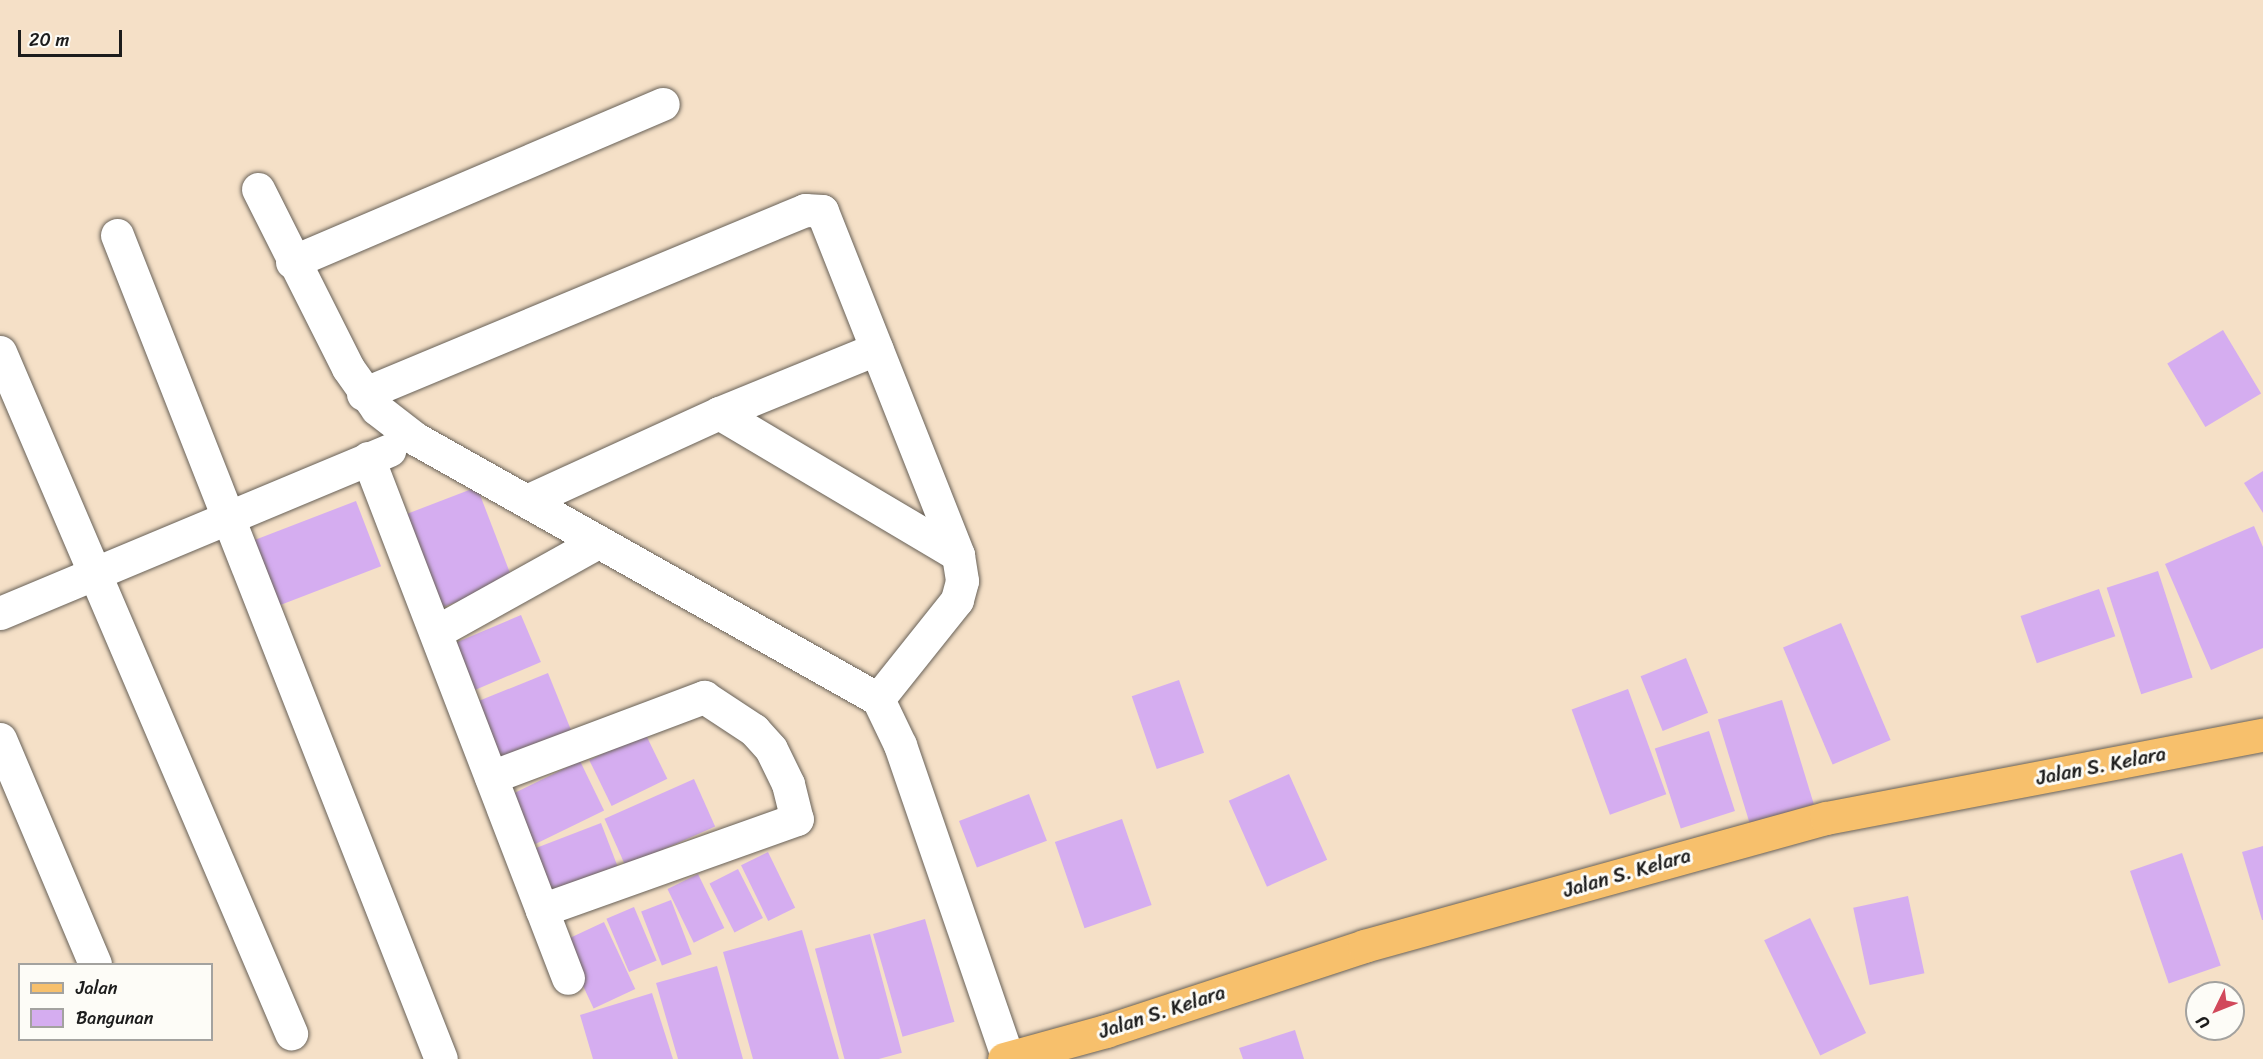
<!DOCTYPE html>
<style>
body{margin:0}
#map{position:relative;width:2263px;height:1059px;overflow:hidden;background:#f5e0c7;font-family:Sriracha,sans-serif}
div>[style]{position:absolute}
.building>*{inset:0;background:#d5adf0;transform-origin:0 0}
.roads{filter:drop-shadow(0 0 2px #686158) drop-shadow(0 0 2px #686158)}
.minor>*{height:33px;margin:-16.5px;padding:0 16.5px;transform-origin:16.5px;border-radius:16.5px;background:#fff}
.major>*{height:33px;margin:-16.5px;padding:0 16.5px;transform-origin:16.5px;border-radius:16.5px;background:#f7c06c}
span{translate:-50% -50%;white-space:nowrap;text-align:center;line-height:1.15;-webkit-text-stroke:6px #fdfcf7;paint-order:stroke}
.street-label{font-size:20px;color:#1c1c1c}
.legend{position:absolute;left:18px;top:963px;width:195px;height:78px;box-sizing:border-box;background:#fdfcf7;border:2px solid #a3a29f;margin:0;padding:8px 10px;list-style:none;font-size:18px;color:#1c1c1c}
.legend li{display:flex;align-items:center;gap:12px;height:30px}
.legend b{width:30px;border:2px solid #a3a29f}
.north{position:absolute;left:2185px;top:981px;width:60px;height:60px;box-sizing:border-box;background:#fdfcf7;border:2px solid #a3a29f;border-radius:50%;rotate:227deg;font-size:16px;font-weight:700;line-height:24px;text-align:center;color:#1c1c1c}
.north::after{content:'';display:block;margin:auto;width:21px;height:27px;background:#d1495b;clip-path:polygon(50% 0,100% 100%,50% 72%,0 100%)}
.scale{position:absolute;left:18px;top:30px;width:104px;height:27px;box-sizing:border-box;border:3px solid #1c1c1c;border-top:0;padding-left:8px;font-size:18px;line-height:21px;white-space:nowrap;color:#1c1c1c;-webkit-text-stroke:4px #fdfcf7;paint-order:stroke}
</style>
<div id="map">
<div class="building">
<div style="left:2223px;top:330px;width:74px;height:65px;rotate:59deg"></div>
<div style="clip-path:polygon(2263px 471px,2263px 513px,2244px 483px)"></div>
<div style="left:477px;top:487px;width:100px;height:76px;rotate:69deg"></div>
<div style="left:356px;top:501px;width:70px;height:110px;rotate:69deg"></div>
<div style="clip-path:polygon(2254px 526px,2263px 547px,2263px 648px,2211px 670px,2165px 564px)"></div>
<div style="left:2158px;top:571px;width:112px;height:54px;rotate:72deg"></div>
<div style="left:2099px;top:589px;width:50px;height:83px;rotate:71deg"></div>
<div style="left:521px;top:615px;width:51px;height:78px;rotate:67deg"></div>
<div style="left:1841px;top:623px;width:127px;height:63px;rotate:67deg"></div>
<div style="left:1686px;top:658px;width:59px;height:49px;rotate:68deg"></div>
<div style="left:548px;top:673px;width:66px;height:85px;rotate:68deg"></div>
<div style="left:1179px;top:680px;width:77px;height:50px;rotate:71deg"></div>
<div style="left:1628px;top:689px;width:112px;height:60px;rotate:70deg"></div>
<div style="left:1782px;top:700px;width:109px;height:67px;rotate:73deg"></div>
<div style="left:1709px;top:731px;width:84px;height:57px;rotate:72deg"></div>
<div style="left:645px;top:733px;width:51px;height:62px;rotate:64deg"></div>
<div style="left:580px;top:761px;width:55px;height:77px;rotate:64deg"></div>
<div style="left:1289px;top:774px;width:94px;height:66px;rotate:66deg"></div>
<div style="left:694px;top:779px;width:52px;height:98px;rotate:66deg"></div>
<div style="left:1029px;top:794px;width:50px;height:75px;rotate:69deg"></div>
<div style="left:1122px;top:819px;width:91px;height:71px;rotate:71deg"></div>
<div style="left:601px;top:823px;width:47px;height:71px;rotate:69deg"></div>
<div style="clip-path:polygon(2263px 846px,2263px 920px,2262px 920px,2242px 852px)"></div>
<div style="left:768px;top:852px;width:62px;height:30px;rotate:64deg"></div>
<div style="left:2182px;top:853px;width:119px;height:55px;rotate:71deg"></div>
<div style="left:738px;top:869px;width:55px;height:32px;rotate:63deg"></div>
<div style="left:698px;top:874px;width:60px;height:34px;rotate:64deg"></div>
<div style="left:1908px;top:896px;width:79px;height:56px;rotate:78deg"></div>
<div style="left:671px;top:900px;width:58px;height:32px;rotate:69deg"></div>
<div style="left:634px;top:907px;width:58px;height:30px;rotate:67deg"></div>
<div style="left:1810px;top:918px;width:128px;height:51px;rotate:64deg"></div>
<div style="left:925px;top:919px;width:107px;height:54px;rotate:74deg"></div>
<div style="left:604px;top:922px;width:74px;height:46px;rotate:65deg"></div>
<div style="clip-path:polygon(802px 930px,839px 1059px,753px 1059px,723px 952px)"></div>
<div style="left:870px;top:934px;width:123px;height:57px;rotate:75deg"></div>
<div style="clip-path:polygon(717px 966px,743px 1059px,678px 1059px,656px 983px)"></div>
<div style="clip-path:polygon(652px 993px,673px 1059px,593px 1059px,580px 1015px)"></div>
<div style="clip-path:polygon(1295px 1030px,1304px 1059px,1243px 1059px,1239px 1048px)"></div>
</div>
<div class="roads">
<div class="minor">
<div style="left:258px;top:189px;width:200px;rotate:63.3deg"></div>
<div style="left:348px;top:368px;width:50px;rotate:54.7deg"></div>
<div style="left:377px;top:409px;width:49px;rotate:37.6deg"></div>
<div style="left:416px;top:439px;width:530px;rotate:29.37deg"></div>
<div style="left:878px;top:699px;width:51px;rotate:64.4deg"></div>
<div style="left:900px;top:745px;width:331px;rotate:71deg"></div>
<div style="left:117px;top:235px;width:885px;rotate:68.54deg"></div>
<div style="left:292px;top:262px;width:403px;rotate:-23.1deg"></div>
<div style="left:0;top:352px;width:741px;rotate:66.86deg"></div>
<div style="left:363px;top:394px;width:479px;rotate:-22.6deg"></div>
<div style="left:805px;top:210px;width:17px;rotate:3deg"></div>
<div style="left:822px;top:211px;width:370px;rotate:68.4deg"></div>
<div style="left:958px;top:555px;width:26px;rotate:81deg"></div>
<div style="left:962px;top:581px;width:20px;rotate:105deg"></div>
<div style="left:957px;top:600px;width:127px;rotate:128.6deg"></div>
<div style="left:719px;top:413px;width:278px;rotate:30.7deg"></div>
<div style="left:368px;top:458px;width:557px;rotate:68.96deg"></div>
<div style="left:529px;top:500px;width:209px;rotate:-24.6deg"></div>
<div style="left:719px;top:413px;width:170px;rotate:-22.2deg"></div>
<div style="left:0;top:613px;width:422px;rotate:-22.7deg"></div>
<div style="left:436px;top:632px;width:185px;rotate:-29.1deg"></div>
<div style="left:0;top:739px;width:244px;rotate:67.1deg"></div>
<div style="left:491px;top:777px;width:228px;rotate:-20.6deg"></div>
<div style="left:704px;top:697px;width:60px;rotate:33.4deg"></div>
<div style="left:754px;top:730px;width:25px;rotate:48deg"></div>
<div style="left:771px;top:749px;width:39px;rotate:64deg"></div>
<div style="left:788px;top:784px;width:36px;rotate:76deg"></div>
<div style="left:797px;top:819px;width:271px;rotate:160.4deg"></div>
</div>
<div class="major">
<div style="left:1004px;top:1059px;width:106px;rotate:-15.4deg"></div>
<div style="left:1106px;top:1031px;width:272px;rotate:-18.2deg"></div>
<div style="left:1364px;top:946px;width:479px;rotate:-15.5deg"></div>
<div style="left:1826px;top:818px;width:445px;rotate:-10.8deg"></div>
</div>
</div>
<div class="street-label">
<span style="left:2101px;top:766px;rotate:-11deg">Jalan S. Kelara</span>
<span style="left:1627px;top:873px;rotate:-16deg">Jalan S. Kelara</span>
<span style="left:1162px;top:1012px;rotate:-18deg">Jalan S. Kelara</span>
</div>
<ul class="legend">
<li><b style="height:8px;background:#f7c06c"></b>Jalan</li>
<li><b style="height:16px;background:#d5adf0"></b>Bangunan</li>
</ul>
<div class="north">U</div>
<div class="scale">20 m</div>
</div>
